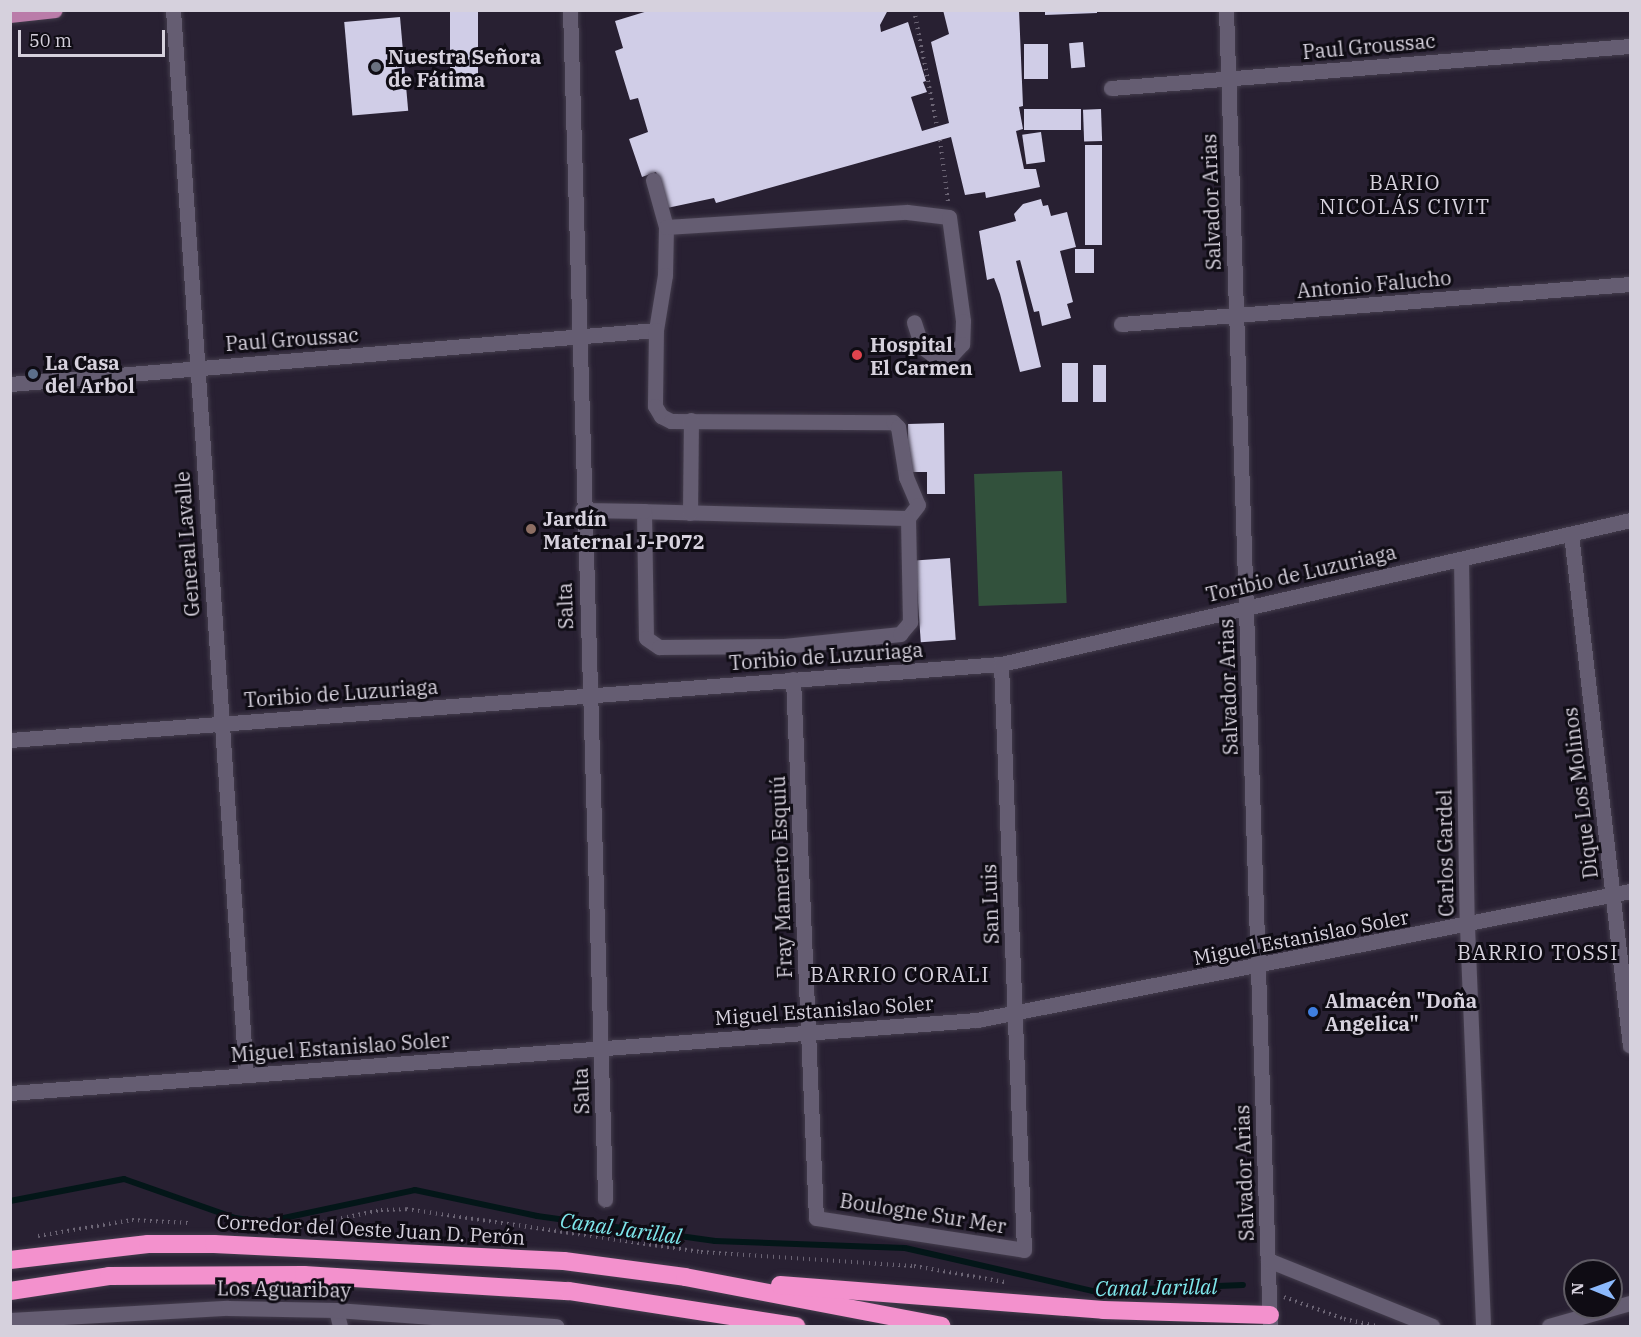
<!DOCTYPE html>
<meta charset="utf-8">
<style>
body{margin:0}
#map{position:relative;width:1641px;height:1337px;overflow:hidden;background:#282032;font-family:"IBM Plex Serif",serif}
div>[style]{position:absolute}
.green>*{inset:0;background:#32513c;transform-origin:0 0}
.stream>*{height:6px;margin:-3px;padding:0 3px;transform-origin:3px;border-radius:3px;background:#031618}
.building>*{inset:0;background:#d0cde7;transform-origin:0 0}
.path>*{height:4px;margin-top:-2px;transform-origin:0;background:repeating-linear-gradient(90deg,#6b6474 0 1.5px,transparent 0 6px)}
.roads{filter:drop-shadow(0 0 2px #443d4d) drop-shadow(0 0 2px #443d4d)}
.minor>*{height:15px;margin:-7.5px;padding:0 7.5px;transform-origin:7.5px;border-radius:7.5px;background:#655d72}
.major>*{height:15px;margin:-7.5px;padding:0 7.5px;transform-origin:7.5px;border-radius:7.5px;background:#ba7ca9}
.highway>*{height:18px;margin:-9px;padding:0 9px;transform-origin:9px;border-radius:9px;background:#f391cd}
.dots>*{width:16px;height:16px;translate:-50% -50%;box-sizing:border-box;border:3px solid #0f0c14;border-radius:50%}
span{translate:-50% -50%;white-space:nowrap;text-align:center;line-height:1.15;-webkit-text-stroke:6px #0f0c14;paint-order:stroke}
.street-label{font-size:20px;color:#d6d1dd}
.poi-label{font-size:20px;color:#d6d1dd;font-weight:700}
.left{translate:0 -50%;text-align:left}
.neighbourhood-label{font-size:21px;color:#d6d1dd;letter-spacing:1.5px}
.water-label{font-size:21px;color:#7ee7ec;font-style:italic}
.frame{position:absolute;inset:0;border:12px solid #d6d1dd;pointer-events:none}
.north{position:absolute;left:1563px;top:1259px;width:60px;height:60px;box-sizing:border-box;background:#0f0c14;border:2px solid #5f5b64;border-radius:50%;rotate:271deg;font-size:16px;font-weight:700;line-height:24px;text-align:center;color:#d6d1dd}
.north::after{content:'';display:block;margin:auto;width:21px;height:27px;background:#8cb9fc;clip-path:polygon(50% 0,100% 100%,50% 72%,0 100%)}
.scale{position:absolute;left:18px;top:30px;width:147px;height:27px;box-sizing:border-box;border:3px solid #d6d1dd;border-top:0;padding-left:8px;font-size:18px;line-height:21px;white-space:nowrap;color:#d6d1dd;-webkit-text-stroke:4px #0f0c14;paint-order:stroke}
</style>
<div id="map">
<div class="green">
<div style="left:1062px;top:471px;width:132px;height:88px;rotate:88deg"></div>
</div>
<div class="stream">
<div style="left:10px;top:1201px;width:116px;rotate:-10.9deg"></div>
<div style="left:124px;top:1179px;width:118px;rotate:19.4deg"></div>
<div style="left:235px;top:1218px;width:30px;rotate:8deg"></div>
<div style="left:265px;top:1222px;width:153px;rotate:-12deg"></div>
<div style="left:415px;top:1190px;width:125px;rotate:12deg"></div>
<div style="left:537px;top:1216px;width:180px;rotate:8deg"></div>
<div style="left:715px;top:1241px;width:190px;rotate:2.1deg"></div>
<div style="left:905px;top:1248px;width:193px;rotate:12.9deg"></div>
<div style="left:1093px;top:1291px;width:150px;rotate:-2.3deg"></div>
</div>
<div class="building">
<div style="left:450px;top:10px;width:28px;height:72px"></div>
<div style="clip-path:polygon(651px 10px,888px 10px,880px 25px,881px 32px,908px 22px,926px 81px,923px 82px,927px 92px,911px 97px,922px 131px,949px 123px,931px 42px,949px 34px,943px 10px,1019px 10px,1023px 106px,1019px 107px,1023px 129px,1016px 131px,1024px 169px,1036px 169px,1040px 187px,986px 198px,985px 192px,965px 195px,951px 137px,716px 203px,714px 198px,667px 208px,656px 172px,642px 177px,629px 139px,648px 132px,638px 98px,630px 100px,615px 51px,623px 48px,615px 21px)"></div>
<div style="clip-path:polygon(1045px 10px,1097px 10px,1097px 13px,1045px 15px)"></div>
<div style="left:400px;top:17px;width:94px;height:56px;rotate:85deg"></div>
<div style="left:1083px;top:42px;width:25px;height:14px;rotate:85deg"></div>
<div style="left:1024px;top:44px;width:24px;height:35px"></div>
<div style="left:1024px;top:109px;width:57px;height:21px"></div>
<div style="left:1101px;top:109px;width:32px;height:18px;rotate:88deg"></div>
<div style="left:1041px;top:132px;width:30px;height:19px;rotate:82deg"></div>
<div style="left:1085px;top:145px;width:17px;height:100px"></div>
<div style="clip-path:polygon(1041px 199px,1043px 206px,1048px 205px,1051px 216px,1067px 212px,1076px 247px,1060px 251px,1073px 302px,1067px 304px,1071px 318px,1042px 326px,1039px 311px,1034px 312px,1020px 260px,1016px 261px,1041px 367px,1020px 372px,1000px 294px,994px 278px,987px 280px,979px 231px,1016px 221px,1014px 214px,1023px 204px)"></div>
<div style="left:1075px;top:249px;width:19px;height:24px"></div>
<div style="left:1062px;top:363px;width:16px;height:39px"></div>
<div style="left:1093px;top:365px;width:13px;height:37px"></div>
<div style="clip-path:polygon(944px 423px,945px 494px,927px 494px,927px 472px,908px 472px,908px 424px)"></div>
<div style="left:950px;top:558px;width:82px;height:35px;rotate:86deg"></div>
</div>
<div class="path">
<div style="left:914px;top:10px;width:118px;rotate:78.8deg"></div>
<div style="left:940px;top:140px;width:63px;rotate:82.6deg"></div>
<div style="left:294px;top:1228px;width:89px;rotate:-11.7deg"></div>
<div style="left:381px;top:1210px;width:25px;rotate:-2deg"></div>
<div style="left:406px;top:1209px;width:298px;rotate:8.3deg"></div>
<div style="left:701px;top:1252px;width:213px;rotate:3.8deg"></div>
<div style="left:914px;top:1266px;width:92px;rotate:10deg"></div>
<div style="left:38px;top:1236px;width:95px;rotate:-9.7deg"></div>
<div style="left:132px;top:1220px;width:56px;rotate:3.1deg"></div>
<div style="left:1284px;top:1297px;width:64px;rotate:20.1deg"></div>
<div style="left:1344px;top:1319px;width:35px;rotate:12deg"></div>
</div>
<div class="roads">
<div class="minor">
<div style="left:173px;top:10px;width:1067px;rotate:86.08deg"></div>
<div style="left:570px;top:10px;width:1190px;rotate:88.31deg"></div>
<div style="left:1226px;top:10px;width:1317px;rotate:88.09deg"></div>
<div style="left:1111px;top:88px;width:521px;rotate:-4.63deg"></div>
<div style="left:653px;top:180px;width:49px;rotate:74.5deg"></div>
<div style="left:666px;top:227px;width:48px;rotate:91.2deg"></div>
<div style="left:665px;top:275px;width:56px;rotate:99.3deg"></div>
<div style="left:666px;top:227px;width:241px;rotate:-3.6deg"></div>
<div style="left:907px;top:212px;width:42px;rotate:6.8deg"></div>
<div style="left:949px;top:217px;width:105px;rotate:82.3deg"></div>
<div style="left:963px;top:321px;width:23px;rotate:92deg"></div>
<div style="left:962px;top:344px;width:18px;rotate:133deg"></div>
<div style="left:950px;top:357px;width:17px;rotate:-173deg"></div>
<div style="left:933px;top:355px;width:14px;rotate:-144deg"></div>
<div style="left:922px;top:347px;width:26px;rotate:-108deg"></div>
<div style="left:1121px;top:324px;width:511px;rotate:-4.49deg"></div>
<div style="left:10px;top:384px;width:648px;rotate:-4.78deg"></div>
<div style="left:656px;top:330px;width:76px;rotate:90.8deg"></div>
<div style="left:655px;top:406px;width:12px;rotate:59deg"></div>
<div style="left:661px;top:416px;width:11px;rotate:27deg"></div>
<div style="left:671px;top:421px;width:222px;rotate:0.3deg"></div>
<div style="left:893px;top:422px;width:7px;rotate:45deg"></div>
<div style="left:898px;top:427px;width:51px;rotate:80.9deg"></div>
<div style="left:906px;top:477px;width:30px;rotate:67deg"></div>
<div style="left:918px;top:505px;width:16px;rotate:128deg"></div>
<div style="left:908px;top:518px;width:264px;rotate:-178.5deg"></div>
<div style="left:644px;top:511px;width:127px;rotate:89.1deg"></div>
<div style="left:646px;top:638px;width:16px;rotate:35deg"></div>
<div style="left:659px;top:647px;width:125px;rotate:-0.5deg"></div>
<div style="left:784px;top:646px;width:117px;rotate:-5.9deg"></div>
<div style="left:900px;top:634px;width:16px;rotate:-50deg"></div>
<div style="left:910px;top:622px;width:104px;rotate:-91.1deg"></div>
<div style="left:582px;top:510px;width:62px;rotate:0.9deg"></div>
<div style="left:690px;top:513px;width:93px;rotate:-89.4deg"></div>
<div style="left:1571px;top:534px;width:515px;rotate:83.43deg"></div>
<div style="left:1461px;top:559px;width:367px;rotate:89.1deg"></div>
<div style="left:1467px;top:926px;width:400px;rotate:87.7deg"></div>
<div style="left:793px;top:679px;width:539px;rotate:87.56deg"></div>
<div style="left:816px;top:1218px;width:210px;rotate:8.7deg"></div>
<div style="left:1024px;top:1250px;width:586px;rotate:-92.25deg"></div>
<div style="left:10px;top:740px;width:994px;rotate:-4.39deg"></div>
<div style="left:1001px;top:664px;width:645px;rotate:-12.89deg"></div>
<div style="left:10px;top:1093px;width:970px;rotate:-4.32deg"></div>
<div style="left:977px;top:1020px;width:666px;rotate:-11.17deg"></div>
<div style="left:1268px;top:1260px;width:177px;rotate:21.9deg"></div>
<div style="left:336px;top:1310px;width:16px;rotate:76deg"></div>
<div style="left:10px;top:1320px;width:218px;rotate:-3.2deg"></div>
<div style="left:228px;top:1308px;width:108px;rotate:1.1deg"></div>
<div style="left:336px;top:1310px;width:221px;rotate:4.2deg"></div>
<div style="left:1549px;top:1326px;width:84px;rotate:-15.9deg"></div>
</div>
<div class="major">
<div style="left:10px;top:15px;width:45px;rotate:-6.3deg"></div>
</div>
<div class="highway">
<div style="left:10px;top:1260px;width:139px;rotate:-6.6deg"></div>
<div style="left:148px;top:1244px;width:66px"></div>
<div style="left:214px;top:1244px;width:350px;rotate:2.8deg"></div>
<div style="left:564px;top:1261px;width:122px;rotate:7.5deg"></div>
<div style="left:685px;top:1277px;width:261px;rotate:10.8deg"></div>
<div style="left:780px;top:1285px;width:324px;rotate:4.4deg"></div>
<div style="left:1103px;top:1310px;width:167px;rotate:1.7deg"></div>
<div style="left:10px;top:1291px;width:100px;rotate:-8.6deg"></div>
<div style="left:109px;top:1276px;width:195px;rotate:-0.3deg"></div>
<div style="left:304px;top:1275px;width:265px;rotate:3.5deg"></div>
<div style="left:569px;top:1291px;width:230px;rotate:8.8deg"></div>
</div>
</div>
<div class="dots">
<div style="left:376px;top:67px;background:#6b7280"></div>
<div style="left:857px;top:355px;background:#e0444e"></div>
<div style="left:33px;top:374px;background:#5c6f8a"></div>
<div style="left:531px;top:529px;background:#8d6e63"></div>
<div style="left:1313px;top:1012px;background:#3f7fe0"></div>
</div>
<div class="street-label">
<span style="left:1369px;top:46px;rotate:-5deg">Paul Groussac</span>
<span style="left:1211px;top:202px;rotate:-92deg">Salvador Arias</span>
<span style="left:1374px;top:284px;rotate:-5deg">Antonio Falucho</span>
<span style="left:292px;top:339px;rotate:-4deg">Paul Groussac</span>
<span style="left:187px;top:544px;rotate:-94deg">General Lavalle</span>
<span style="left:1301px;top:573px;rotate:-13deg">Toribio de Luzuriaga</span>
<span style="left:565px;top:606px;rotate:-92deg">Salta</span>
<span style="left:826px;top:656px;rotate:-4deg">Toribio de Luzuriaga</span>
<span style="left:1228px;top:687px;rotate:-92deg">Salvador Arias</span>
<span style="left:341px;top:693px;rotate:-4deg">Toribio de Luzuriaga</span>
<span style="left:1580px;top:793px;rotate:-97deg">Dique Los Molinos</span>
<span style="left:1445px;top:853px;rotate:-91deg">Carlos Gardel</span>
<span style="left:781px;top:877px;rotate:-92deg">Fray Mamerto Esquiú</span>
<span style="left:990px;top:904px;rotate:-92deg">San Luis</span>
<span style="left:1301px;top:937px;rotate:-11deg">Miguel Estanislao Soler</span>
<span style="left:824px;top:1010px;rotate:-4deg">Miguel Estanislao Soler</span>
<span style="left:340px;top:1047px;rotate:-4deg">Miguel Estanislao Soler</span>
<span style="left:581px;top:1091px;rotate:-92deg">Salta</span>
<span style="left:1244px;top:1173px;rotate:-92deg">Salvador Arias</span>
<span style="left:923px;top:1213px;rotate:9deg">Boulogne Sur Mer</span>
<span style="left:371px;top:1229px;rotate:3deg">Corredor del Oeste Juan D. Perón</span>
<span style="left:284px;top:1289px;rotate:1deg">Los Aguaribay</span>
</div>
<div class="poi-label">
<span class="left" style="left:388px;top:68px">Nuestra Señora<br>de Fátima</span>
<span class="left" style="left:870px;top:356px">Hospital<br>El Carmen</span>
<span class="left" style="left:45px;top:374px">La Casa<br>del Arbol</span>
<span class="left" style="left:543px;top:530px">Jardín<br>Maternal J-P072</span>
<span class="left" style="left:1325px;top:1012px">Almacén "Doña<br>Angelica"</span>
</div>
<div class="neighbourhood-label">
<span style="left:1405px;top:194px">BARIO<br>NICOLÁS CIVIT</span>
<span style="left:1538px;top:952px">BARRIO TOSSI</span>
<span style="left:900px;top:974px">BARRIO CORALI</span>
</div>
<div class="water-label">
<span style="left:621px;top:1228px;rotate:8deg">Canal Jarillal</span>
<span style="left:1156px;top:1287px;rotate:-1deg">Canal Jarillal</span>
</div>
<div class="frame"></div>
<div class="north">N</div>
<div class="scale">50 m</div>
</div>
